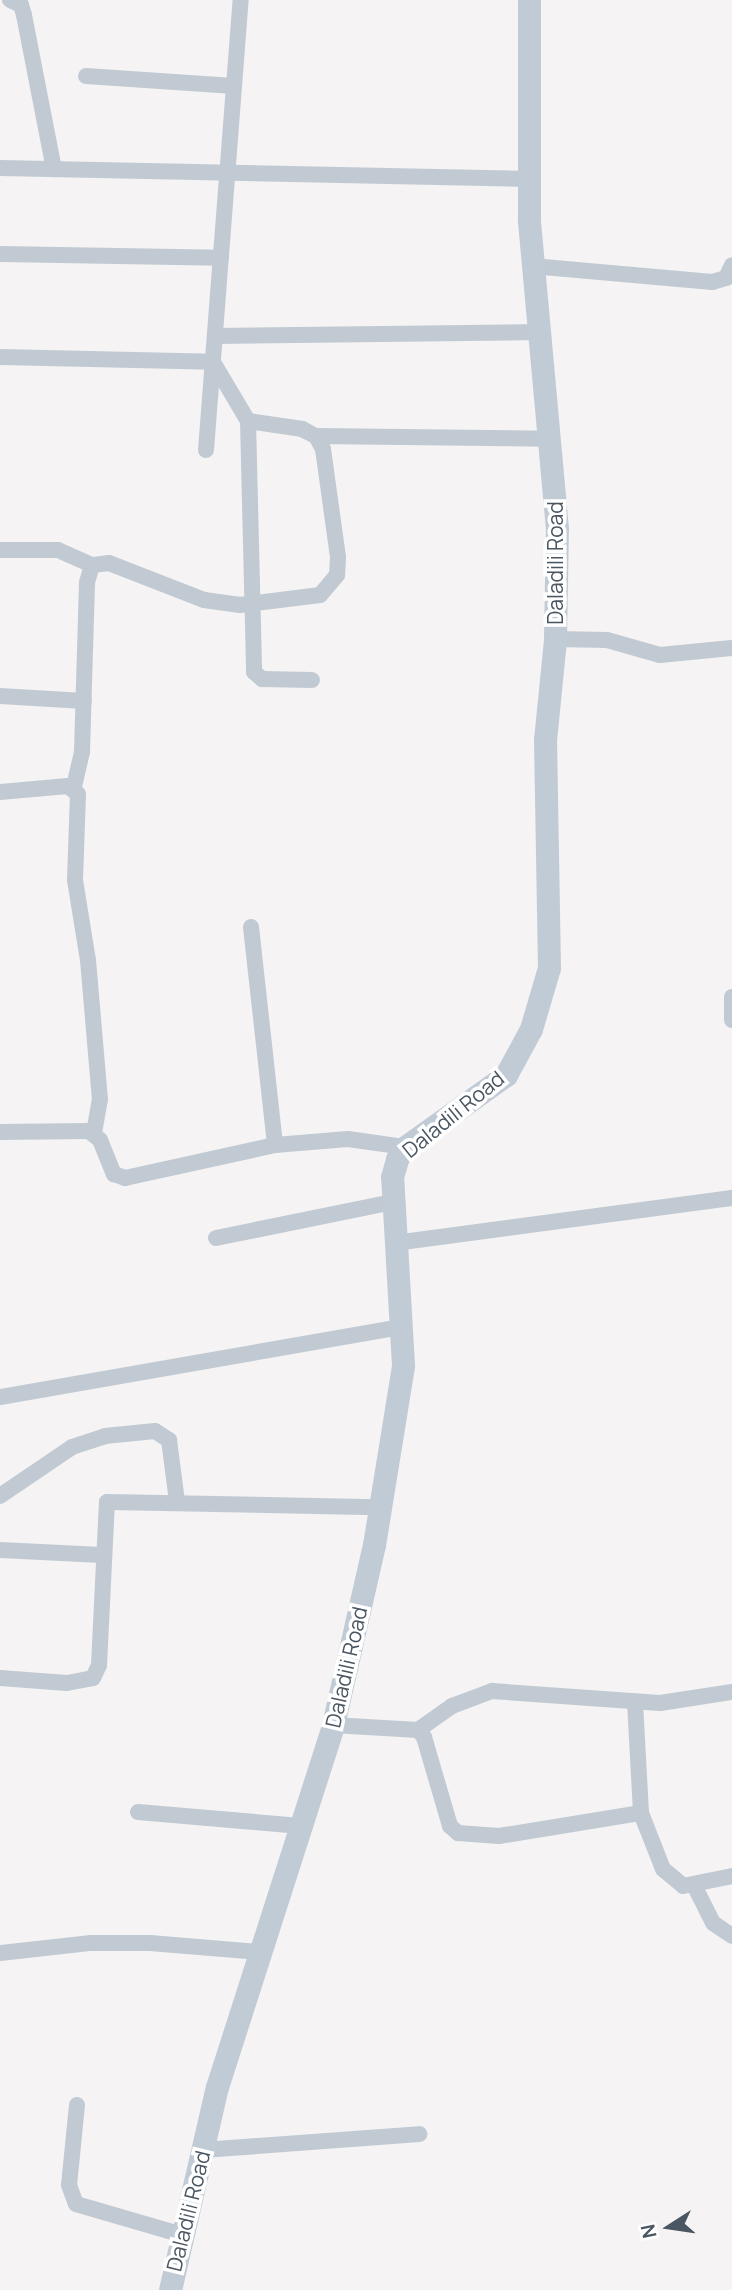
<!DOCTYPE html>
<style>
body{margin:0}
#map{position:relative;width:732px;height:2290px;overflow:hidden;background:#f5f3f3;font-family:Manrope,sans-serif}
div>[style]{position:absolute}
.street>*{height:16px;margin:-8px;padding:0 8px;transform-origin:8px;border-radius:8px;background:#c1cad2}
.secondary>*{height:23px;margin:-11.5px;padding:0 11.5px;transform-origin:11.5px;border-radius:11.5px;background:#c1cbd6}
span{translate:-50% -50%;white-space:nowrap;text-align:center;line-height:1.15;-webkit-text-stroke:7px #fff;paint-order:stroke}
.street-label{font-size:21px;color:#4a5661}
.north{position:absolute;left:634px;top:2192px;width:70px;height:70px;-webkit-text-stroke:5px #fff;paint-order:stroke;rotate:258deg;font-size:19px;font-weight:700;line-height:28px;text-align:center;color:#4a5661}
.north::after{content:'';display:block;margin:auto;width:24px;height:32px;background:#4a5661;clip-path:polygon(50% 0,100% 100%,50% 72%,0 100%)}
</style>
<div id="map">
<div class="street">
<div style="left:10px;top:0;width:12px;rotate:24deg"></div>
<div style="left:21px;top:5px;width:10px;rotate:73deg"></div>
<div style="left:24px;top:15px;width:157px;rotate:79deg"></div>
<div style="left:86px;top:76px;width:148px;rotate:3.9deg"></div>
<div style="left:0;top:168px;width:528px;rotate:1.19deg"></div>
<div style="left:0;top:254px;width:221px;rotate:1deg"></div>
<div style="left:532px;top:266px;width:181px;rotate:5.1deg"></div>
<div style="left:712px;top:282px;width:15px;rotate:-16deg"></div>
<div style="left:726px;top:278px;width:14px;rotate:-65deg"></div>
<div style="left:215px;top:336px;width:324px;rotate:-0.7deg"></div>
<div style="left:0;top:357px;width:213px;rotate:1.3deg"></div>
<div style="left:213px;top:362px;width:69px;rotate:59.3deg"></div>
<div style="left:248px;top:421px;width:55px;rotate:8.4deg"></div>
<div style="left:302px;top:429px;width:16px;rotate:27deg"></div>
<div style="left:316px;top:436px;width:15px;rotate:62deg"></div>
<div style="left:323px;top:449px;width:109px;rotate:82.1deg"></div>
<div style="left:338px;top:557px;width:18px;rotate:93deg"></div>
<div style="left:337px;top:575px;width:26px;rotate:130deg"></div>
<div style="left:320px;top:595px;width:81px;rotate:172.9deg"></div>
<div style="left:240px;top:605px;width:36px;rotate:-172deg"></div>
<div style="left:204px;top:600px;width:102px;rotate:-158.7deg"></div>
<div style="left:109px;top:563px;width:17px;rotate:173deg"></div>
<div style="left:92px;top:565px;width:19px;rotate:106deg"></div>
<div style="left:87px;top:583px;width:169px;rotate:91.7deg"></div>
<div style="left:82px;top:752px;width:37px;rotate:103deg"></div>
<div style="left:248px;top:421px;width:251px;rotate:88.6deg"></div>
<div style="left:254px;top:672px;width:11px;rotate:41deg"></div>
<div style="left:262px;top:679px;width:50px;rotate:1.1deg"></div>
<div style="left:316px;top:436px;width:235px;rotate:0.7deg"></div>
<div style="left:206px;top:450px;width:451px;rotate:-85.6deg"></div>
<div style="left:0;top:550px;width:58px"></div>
<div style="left:58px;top:550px;width:37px;rotate:24deg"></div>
<div style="left:555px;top:639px;width:52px;rotate:1.1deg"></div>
<div style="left:607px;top:640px;width:55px;rotate:15.8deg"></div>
<div style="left:660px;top:655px;width:72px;rotate:-5.6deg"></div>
<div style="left:0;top:696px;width:84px;rotate:3.4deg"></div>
<div style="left:0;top:792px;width:68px;rotate:-5deg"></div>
<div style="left:68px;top:786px;width:13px;rotate:39deg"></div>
<div style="left:78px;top:794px;width:86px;rotate:92deg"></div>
<div style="left:75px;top:880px;width:81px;rotate:80.8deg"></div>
<div style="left:88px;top:960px;width:140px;rotate:85.1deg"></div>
<div style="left:100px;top:1099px;width:36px;rotate:100deg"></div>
<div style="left:251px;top:927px;width:219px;rotate:83.7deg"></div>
<div style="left:732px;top:997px;width:23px;rotate:90deg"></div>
<div style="left:0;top:1132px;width:89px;rotate:-0.6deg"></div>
<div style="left:89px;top:1131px;width:14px;rotate:39deg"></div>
<div style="left:100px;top:1140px;width:37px;rotate:68deg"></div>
<div style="left:114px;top:1174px;width:12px;rotate:20deg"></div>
<div style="left:125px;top:1178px;width:154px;rotate:-12.4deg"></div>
<div style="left:275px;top:1145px;width:73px;rotate:-4.7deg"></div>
<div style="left:348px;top:1139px;width:58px;rotate:8deg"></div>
<div style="left:216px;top:1238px;width:181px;rotate:-11.5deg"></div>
<div style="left:395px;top:1243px;width:340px;rotate:-7.6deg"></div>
<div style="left:0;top:1397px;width:409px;rotate:-9.9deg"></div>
<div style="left:0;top:1496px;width:87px;rotate:-34.2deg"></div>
<div style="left:72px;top:1447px;width:35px;rotate:-18deg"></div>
<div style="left:105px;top:1436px;width:50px;rotate:-5.7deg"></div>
<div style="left:155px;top:1431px;width:17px;rotate:33deg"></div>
<div style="left:169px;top:1440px;width:63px;rotate:82.6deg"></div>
<div style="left:0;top:1550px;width:102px;rotate:2.8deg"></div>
<div style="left:0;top:1678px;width:67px;rotate:4.3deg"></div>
<div style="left:67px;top:1683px;width:26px;rotate:-11deg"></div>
<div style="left:93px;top:1678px;width:14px;rotate:-65deg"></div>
<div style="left:99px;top:1665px;width:163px;rotate:-87.2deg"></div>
<div style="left:107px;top:1502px;width:271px;rotate:1.1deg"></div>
<div style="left:635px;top:1702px;width:111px;rotate:86.9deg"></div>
<div style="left:641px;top:1813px;width:60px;rotate:68.6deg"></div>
<div style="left:663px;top:1869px;width:26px;rotate:40deg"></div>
<div style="left:683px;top:1886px;width:50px;rotate:-11.5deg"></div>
<div style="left:333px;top:1725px;width:85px;rotate:3.4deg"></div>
<div style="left:418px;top:1730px;width:9px;rotate:49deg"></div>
<div style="left:424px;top:1737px;width:93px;rotate:73.7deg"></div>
<div style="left:450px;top:1826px;width:11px;rotate:41deg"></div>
<div style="left:458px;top:1833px;width:41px;rotate:4.2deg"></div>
<div style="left:499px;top:1836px;width:144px;rotate:-9.2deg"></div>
<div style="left:418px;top:1730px;width:42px;rotate:-35.2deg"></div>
<div style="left:452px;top:1706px;width:43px;rotate:-20.6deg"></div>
<div style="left:492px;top:1691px;width:168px;rotate:4.1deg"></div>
<div style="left:660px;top:1703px;width:73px;rotate:-8.7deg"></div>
<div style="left:138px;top:1812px;width:163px;rotate:4.9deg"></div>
<div style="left:695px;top:1887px;width:40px;rotate:63.4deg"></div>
<div style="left:713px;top:1923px;width:23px;rotate:34deg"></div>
<div style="left:0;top:1953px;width:92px;rotate:-6.3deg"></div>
<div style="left:91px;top:1943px;width:59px"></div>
<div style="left:150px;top:1943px;width:109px;rotate:4.7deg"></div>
<div style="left:77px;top:2105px;width:80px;rotate:95.7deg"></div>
<div style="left:69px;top:2185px;width:20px;rotate:70deg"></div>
<div style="left:76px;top:2204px;width:111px;rotate:16.2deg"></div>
<div style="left:203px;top:2150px;width:217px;rotate:-4.2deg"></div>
</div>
<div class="secondary">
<div style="left:170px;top:2290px;width:208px;rotate:-77deg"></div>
<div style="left:217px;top:2087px;width:380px;rotate:-72.2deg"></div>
<div style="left:333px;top:1725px;width:185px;rotate:-77.2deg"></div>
<div style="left:374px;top:1545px;width:182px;rotate:-80.8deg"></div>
<div style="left:403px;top:1365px;width:188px;rotate:-93.3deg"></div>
<div style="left:392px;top:1177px;width:19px;rotate:-74deg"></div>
<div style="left:397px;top:1159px;width:14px;rotate:-56deg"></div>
<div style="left:405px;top:1147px;width:124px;rotate:-35.5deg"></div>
<div style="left:506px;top:1075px;width:52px;rotate:-61.5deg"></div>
<div style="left:531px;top:1029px;width:64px;rotate:-73.6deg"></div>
<div style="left:549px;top:968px;width:228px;rotate:-91deg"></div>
<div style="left:545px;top:740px;width:101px;rotate:-84.3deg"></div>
<div style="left:555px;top:639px;width:110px;rotate:-89deg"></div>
<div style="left:557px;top:529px;width:311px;rotate:-95.2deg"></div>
<div style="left:529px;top:219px;width:219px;rotate:-90deg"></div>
</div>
<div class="street-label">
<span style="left:555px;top:563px;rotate:-90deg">Daladili Road</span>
<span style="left:453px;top:1114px;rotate:-39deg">Daladili Road</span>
<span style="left:346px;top:1667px;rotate:-77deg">Daladili Road</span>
<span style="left:188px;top:2211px;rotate:-76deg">Daladili Road</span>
</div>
<div class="north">N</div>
</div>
